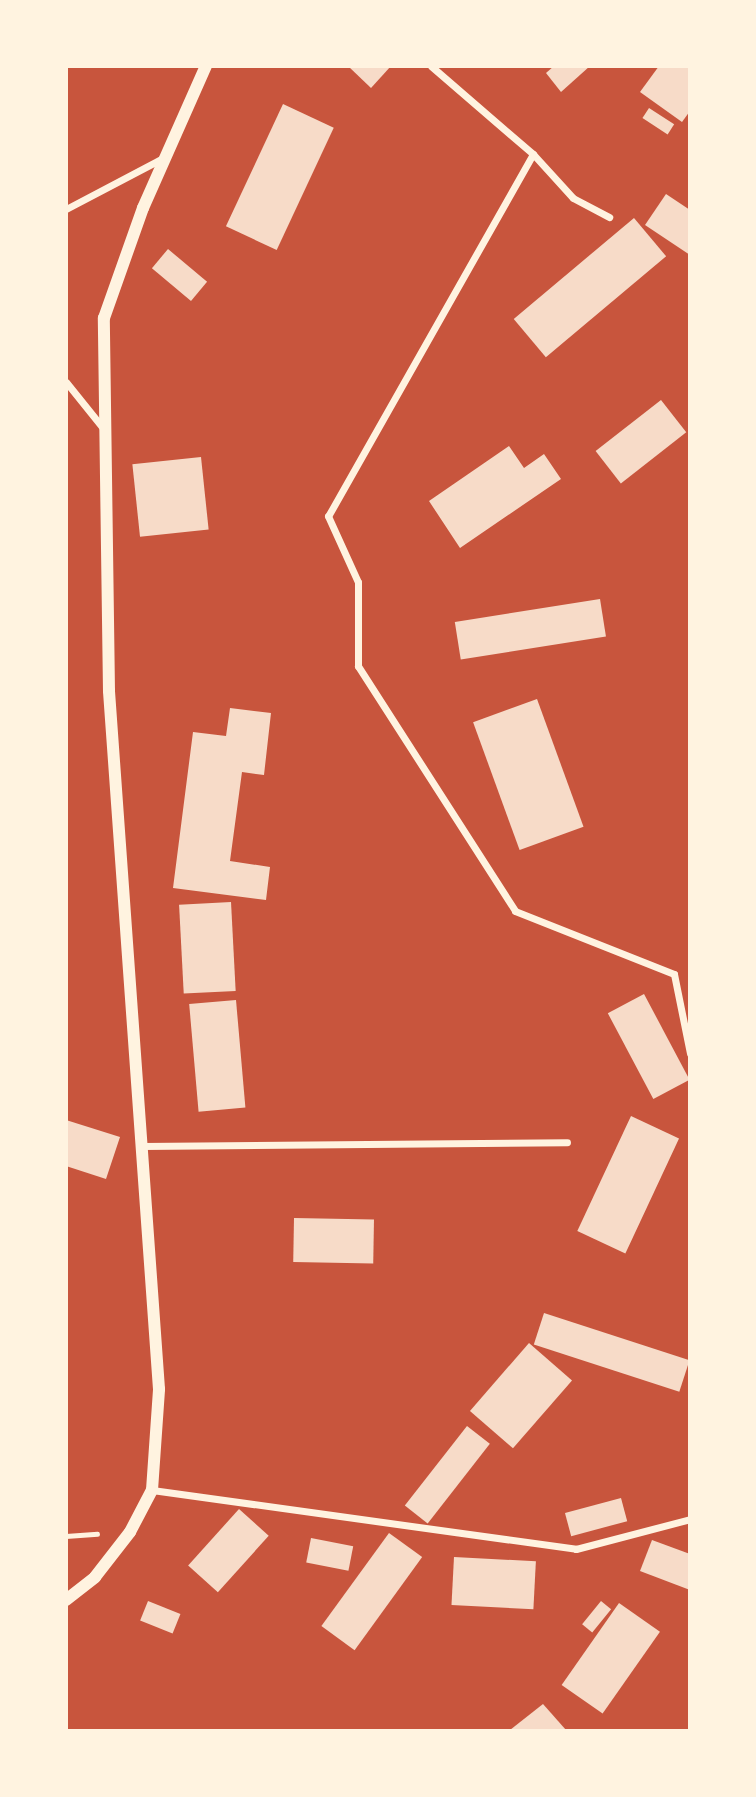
<!DOCTYPE html>
<style>
body{margin:0}
#map{position:relative;width:756px;height:1797px;overflow:hidden;background:#c8553d;font-family:"Open Sans",sans-serif}
div>[style]{position:absolute}
.building>*{inset:0;background:#f7dbc8;transform-origin:0 0}
.path>*{height:4.5px;margin:-2.25px;padding:0 2.25px;transform-origin:2.25px;border-radius:2.25px;background:#fff3e0}
.minor>*{height:7px;margin:-3.5px;padding:0 3.5px;transform-origin:3.5px;border-radius:3.5px;background:#fff3e0}
.tertiary>*{height:12px;margin:-6px;padding:0 6px;transform-origin:6px;border-radius:6px;background:#fff3e0}
span{translate:-50% -50%;white-space:nowrap;text-align:center;line-height:1.15;-webkit-text-stroke:7px #fff3e0;paint-order:stroke}
.frame{position:absolute;inset:0;border:68px solid #fff3e0;pointer-events:none}
</style>
<div id="map">
<div class="building">
<div style="clip-path:polygon(348px 66px,391px 66px,371px 88px)"></div>
<div style="clip-path:polygon(554px 66px,590px 66px,561px 92px,546px 73px)"></div>
<div style="clip-path:polygon(659px 66px,690px 66px,690px 111px,682px 122px,640px 92px)"></div>
<div style="left:283px;top:104px;width:56px;height:135px;rotate:25deg"></div>
<div style="left:649px;top:108px;width:30px;height:12px;rotate:33deg"></div>
<div style="clip-path:polygon(666px 194px,690px 210px,690px 255px,645px 225px)"></div>
<div style="left:634px;top:218px;width:50px;height:157px;rotate:50deg"></div>
<div style="left:168px;top:249px;width:51px;height:25px;rotate:40deg"></div>
<div style="left:661px;top:400px;width:41px;height:83px;rotate:52deg"></div>
<div style="clip-path:polygon(509px 446px,524px 468px,544px 454px,561px 479px,460px 548px,429px 501px)"></div>
<div style="left:201px;top:457px;width:73px;height:69px;rotate:84deg"></div>
<div style="left:600px;top:599px;width:38px;height:147px;rotate:81deg"></div>
<div style="left:537px;top:699px;width:136px;height:68px;rotate:70deg"></div>
<div style="clip-path:polygon(230px 708px,271px 713px,264px 775px,242px 772px,230px 861px,270px 867px,266px 900px,173px 888px,193px 732px,226px 736px)"></div>
<div style="left:231px;top:902px;width:89px;height:52px;rotate:87deg"></div>
<div style="left:644px;top:994px;width:97px;height:41px;rotate:62deg"></div>
<div style="left:236px;top:1000px;width:108px;height:47px;rotate:85deg"></div>
<div style="left:631px;top:1116px;width:53px;height:127px;rotate:25deg"></div>
<div style="clip-path:polygon(66px 1120px,120px 1137px,106px 1179px,66px 1166px)"></div>
<div style="left:294px;top:1218px;width:80px;height:44px;rotate:1deg"></div>
<div style="left:544px;top:1313px;width:153px;height:33px;rotate:18deg"></div>
<div style="left:529px;top:1343px;width:57px;height:90px;rotate:41deg"></div>
<div style="left:467px;top:1426px;width:29px;height:101px;rotate:38deg"></div>
<div style="left:621px;top:1498px;width:24px;height:58px;rotate:75deg"></div>
<div style="left:239px;top:1509px;width:40px;height:76px;rotate:42deg"></div>
<div style="left:389px;top:1533px;width:41px;height:115px;rotate:36deg"></div>
<div style="left:311px;top:1538px;width:43px;height:25px;rotate:11deg"></div>
<div style="clip-path:polygon(652px 1540px,690px 1554px,690px 1590px,640px 1571px)"></div>
<div style="left:454px;top:1557px;width:82px;height:48px;rotate:3deg"></div>
<div style="left:148px;top:1601px;width:35px;height:21px;rotate:22deg"></div>
<div style="left:601px;top:1601px;width:13px;height:30px;rotate:39deg"></div>
<div style="left:619px;top:1603px;width:50px;height:100px;rotate:35deg"></div>
<div style="clip-path:polygon(543px 1704px,566px 1730px,510px 1730px)"></div>
</div>
<div class="path">
<div style="left:66px;top:1536px;width:31px;rotate:-4deg"></div>
</div>
<div class="minor">
<div style="left:431px;top:66px;width:135px;rotate:40.8deg"></div>
<div style="left:533px;top:154px;width:416px;rotate:119.5deg"></div>
<div style="left:328px;top:516px;width:72px;rotate:65.6deg"></div>
<div style="left:358px;top:582px;width:84px;rotate:90deg"></div>
<div style="left:358px;top:666px;width:291px;rotate:57.3deg"></div>
<div style="left:515px;top:911px;width:171px;rotate:21.6deg"></div>
<div style="left:674px;top:974px;width:81px;rotate:78.6deg"></div>
<div style="left:533px;top:154px;width:59px;rotate:47.7deg"></div>
<div style="left:573px;top:198px;width:41px;rotate:27.8deg"></div>
<div style="left:66px;top:209px;width:112px;rotate:-27.7deg"></div>
<div style="left:66px;top:382px;width:59px;rotate:51.2deg"></div>
<div style="left:142px;top:1146px;width:425px;rotate:-0.5deg"></div>
<div style="left:152px;top:1490px;width:428px;rotate:7.9deg"></div>
<div style="left:576px;top:1549px;width:118px;rotate:-14.7deg"></div>
</div>
<div class="tertiary">
<div style="left:66px;top:1600px;width:37px;rotate:-38deg"></div>
<div style="left:95px;top:1577px;width:57px;rotate:-52.1deg"></div>
<div style="left:130px;top:1532px;width:47px;rotate:-62.4deg"></div>
<div style="left:152px;top:1490px;width:101px;rotate:-86deg"></div>
<div style="left:159px;top:1389px;width:700px;rotate:-94.1deg"></div>
<div style="left:109px;top:691px;width:373px;rotate:-90.8deg"></div>
<div style="left:104px;top:318px;width:117px;rotate:-70.5deg"></div>
<div style="left:143px;top:208px;width:155px;rotate:-66.1deg"></div>
</div>
<div class="frame"></div>
</div>
